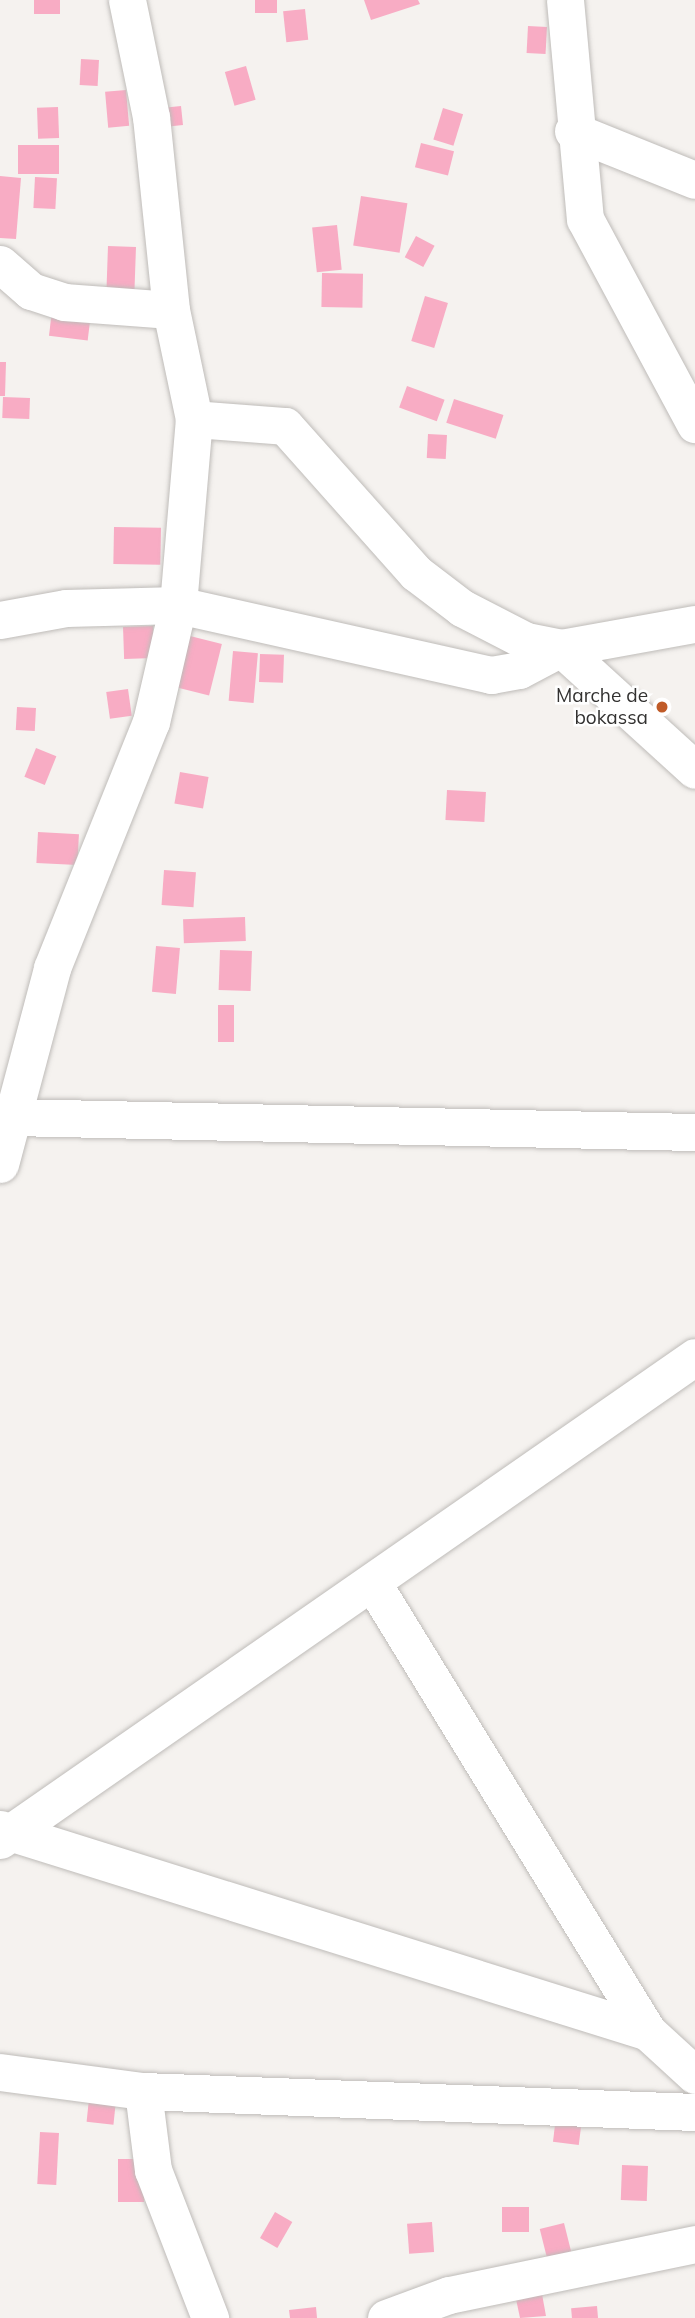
<!DOCTYPE html>
<style>
body{margin:0}
#map{position:relative;width:695px;height:2318px;overflow:hidden;background:#f5f2ef;font-family:Mulish,sans-serif}
div>[style]{position:absolute}
.building>*{inset:0;background:#f8acc4;transform-origin:0 0}
.roads{filter:drop-shadow(0 0 2px #bfbcb9) drop-shadow(0 0 2px #bfbcb9)}
.minor>*{height:37px;margin:-18.5px;padding:0 18.5px;transform-origin:18.5px;border-radius:18.5px;background:#fff}
.dots>*{width:19px;height:19px;translate:-50% -50%;box-sizing:border-box;border:4px solid #fff;border-radius:50%}
span{translate:-50% -50%;white-space:nowrap;text-align:center;line-height:1.15;-webkit-text-stroke:5px #fff;paint-order:stroke}
.poi-label{font-size:19px;color:#333231}
.right{translate:-100% -50%;text-align:right}
</style>
<div id="map">
<div class="building">
<div style="left:34px;top:0;width:26px;height:14px"></div>
<div style="left:255px;top:0;width:22px;height:13px"></div>
<div style="clip-path:polygon(364px 0,418px 0,420px 4px,371px 20px)"></div>
<div style="left:305px;top:9px;width:31px;height:22px;rotate:84deg"></div>
<div style="left:528px;top:26px;width:19px;height:27px;rotate:3deg"></div>
<div style="left:81px;top:59px;width:18px;height:26px;rotate:3deg"></div>
<div style="left:246px;top:66px;width:35px;height:22px;rotate:74deg"></div>
<div style="left:126px;top:90px;width:36px;height:21px;rotate:85deg"></div>
<div style="left:181px;top:106px;width:19px;height:24px;rotate:84deg"></div>
<div style="left:58px;top:107px;width:31px;height:21px;rotate:88deg"></div>
<div style="left:443px;top:108px;width:21px;height:33px;rotate:17deg"></div>
<div style="left:421px;top:143px;width:34px;height:25px;rotate:14deg"></div>
<div style="left:18px;top:145px;width:41px;height:29px"></div>
<div style="clip-path:polygon(0 176px,21px 178px,16px 239px,0 238px)"></div>
<div style="left:35px;top:177px;width:22px;height:31px;rotate:3deg"></div>
<div style="left:361px;top:196px;width:47px;height:50px;rotate:9deg"></div>
<div style="left:337px;top:225px;width:45px;height:25px;rotate:84deg"></div>
<div style="left:416px;top:236px;width:21px;height:24px;rotate:28deg"></div>
<div style="left:108px;top:246px;width:28px;height:48px;rotate:2deg"></div>
<div style="left:322px;top:273px;width:41px;height:34px;rotate:1deg"></div>
<div style="left:425px;top:296px;width:24px;height:47px;rotate:17deg"></div>
<div style="left:52px;top:311px;width:39px;height:25px;rotate:7deg"></div>
<div style="clip-path:polygon(0 362px,6px 362px,5px 396px,0 396px)"></div>
<div style="left:407px;top:386px;width:40px;height:23px;rotate:20deg"></div>
<div style="left:3px;top:397px;width:27px;height:21px;rotate:2deg"></div>
<div style="left:454px;top:399px;width:52px;height:25px;rotate:18deg"></div>
<div style="left:428px;top:434px;width:19px;height:24px;rotate:3deg"></div>
<div style="left:114px;top:527px;width:47px;height:37px;rotate:1deg"></div>
<div style="left:153px;top:626px;width:32px;height:30px;rotate:88deg"></div>
<div style="left:186px;top:635px;width:37px;height:53px;rotate:14deg"></div>
<div style="left:233px;top:651px;width:25px;height:50px;rotate:5deg"></div>
<div style="left:260px;top:654px;width:24px;height:28px;rotate:2deg"></div>
<div style="left:128px;top:689px;width:27px;height:22px;rotate:82deg"></div>
<div style="left:17px;top:707px;width:19px;height:23px;rotate:3deg"></div>
<div style="left:36px;top:748px;width:22px;height:31px;rotate:22deg"></div>
<div style="left:180px;top:772px;width:29px;height:32px;rotate:10deg"></div>
<div style="left:447px;top:790px;width:39px;height:30px;rotate:3deg"></div>
<div style="left:38px;top:832px;width:41px;height:31px;rotate:3deg"></div>
<div style="left:164px;top:870px;width:32px;height:35px;rotate:4deg"></div>
<div style="left:245px;top:917px;width:24px;height:62px;rotate:88deg"></div>
<div style="left:156px;top:946px;width:24px;height:46px;rotate:5deg"></div>
<div style="left:220px;top:950px;width:32px;height:40px;rotate:2deg"></div>
<div style="left:218px;top:1005px;width:16px;height:37px"></div>
<div style="left:89px;top:2099px;width:27px;height:23px;rotate:6deg"></div>
<div style="left:556px;top:2117px;width:26px;height:25px;rotate:7deg"></div>
<div style="left:40px;top:2132px;width:19px;height:52px;rotate:3deg"></div>
<div style="left:144px;top:2159px;width:43px;height:26px;rotate:90deg"></div>
<div style="left:622px;top:2165px;width:26px;height:35px;rotate:2deg"></div>
<div style="left:529px;top:2207px;width:25px;height:27px;rotate:90deg"></div>
<div style="left:275px;top:2212px;width:20px;height:30px;rotate:30deg"></div>
<div style="left:432px;top:2222px;width:30px;height:25px;rotate:86deg"></div>
<div style="left:564px;top:2223px;width:32px;height:25px;rotate:76deg"></div>
<div style="clip-path:polygon(542px 2294px,546px 2316px,520px 2318px,516px 2299px)"></div>
<div style="left:597px;top:2306px;width:12px;height:26px;rotate:85deg"></div>
<div style="clip-path:polygon(316px 2307px,317px 2318px,290px 2318px,289px 2310px)"></div>
</div>
<div class="roads">
<div class="minor">
<div style="left:565px;top:0;width:220px;rotate:84.8deg"></div>
<div style="left:585px;top:219px;width:233px;rotate:61.8deg"></div>
<div style="left:573px;top:131px;width:131px;rotate:21.9deg"></div>
<div style="left:0;top:264px;width:41px;rotate:41.1deg"></div>
<div style="left:31px;top:291px;width:35px;rotate:18deg"></div>
<div style="left:64px;top:302px;width:107px;rotate:4.3deg"></div>
<div style="left:194px;top:419px;width:91px;rotate:4.4deg"></div>
<div style="left:285px;top:426px;width:197px;rotate:48.3deg"></div>
<div style="left:416px;top:573px;width:58px;rotate:37.3deg"></div>
<div style="left:462px;top:608px;width:72px;rotate:27.3deg"></div>
<div style="left:526px;top:641px;width:36px;rotate:11deg"></div>
<div style="left:561px;top:648px;width:181px;rotate:42.3deg"></div>
<div style="left:0;top:620px;width:67px;rotate:-10.3deg"></div>
<div style="left:66px;top:608px;width:112px;rotate:-1.5deg"></div>
<div style="left:178px;top:605px;width:321px;rotate:12.6deg"></div>
<div style="left:491px;top:675px;width:28px;rotate:-10deg"></div>
<div style="left:519px;top:670px;width:47px;rotate:-27.6deg"></div>
<div style="left:561px;top:648px;width:136px;rotate:-10.2deg"></div>
<div style="left:12px;top:1117px;width:683px;rotate:1.26deg"></div>
<div style="left:0;top:1164px;width:203px;rotate:-75.1deg"></div>
<div style="left:52px;top:968px;width:265px;rotate:-68.1deg"></div>
<div style="left:151px;top:722px;width:120px;rotate:-77deg"></div>
<div style="left:178px;top:605px;width:187px;rotate:-85.1deg"></div>
<div style="left:194px;top:419px;width:111px;rotate:-101.9deg"></div>
<div style="left:171px;top:310px;width:194px;rotate:-95.9deg"></div>
<div style="left:151px;top:117px;width:119px;rotate:-101.6deg"></div>
<div style="left:372px;top:1582px;width:528px;rotate:58.48deg"></div>
<div style="left:0;top:1829px;width:679px;rotate:17.39deg"></div>
<div style="left:648px;top:2032px;width:64px;rotate:42.5deg"></div>
<div style="left:0;top:1840px;width:846px;rotate:-34.8deg"></div>
<div style="left:0;top:2072px;width:144px;rotate:7.6deg"></div>
<div style="left:143px;top:2091px;width:552px;rotate:2.18deg"></div>
<div style="left:143px;top:2091px;width:80px;rotate:82.8deg"></div>
<div style="left:153px;top:2170px;width:159px;rotate:68.9deg"></div>
<div style="left:386px;top:2318px;width:67px;rotate:-20.1deg"></div>
<div style="left:449px;top:2295px;width:251px;rotate:-11.7deg"></div>
</div>
</div>
<div class="dots">
<div style="left:662px;top:707px;background:#c05b28"></div>
</div>
<div class="poi-label">
<span class="right" style="left:648px;top:707px">Marche de<br>bokassa</span>
</div>
</div>
